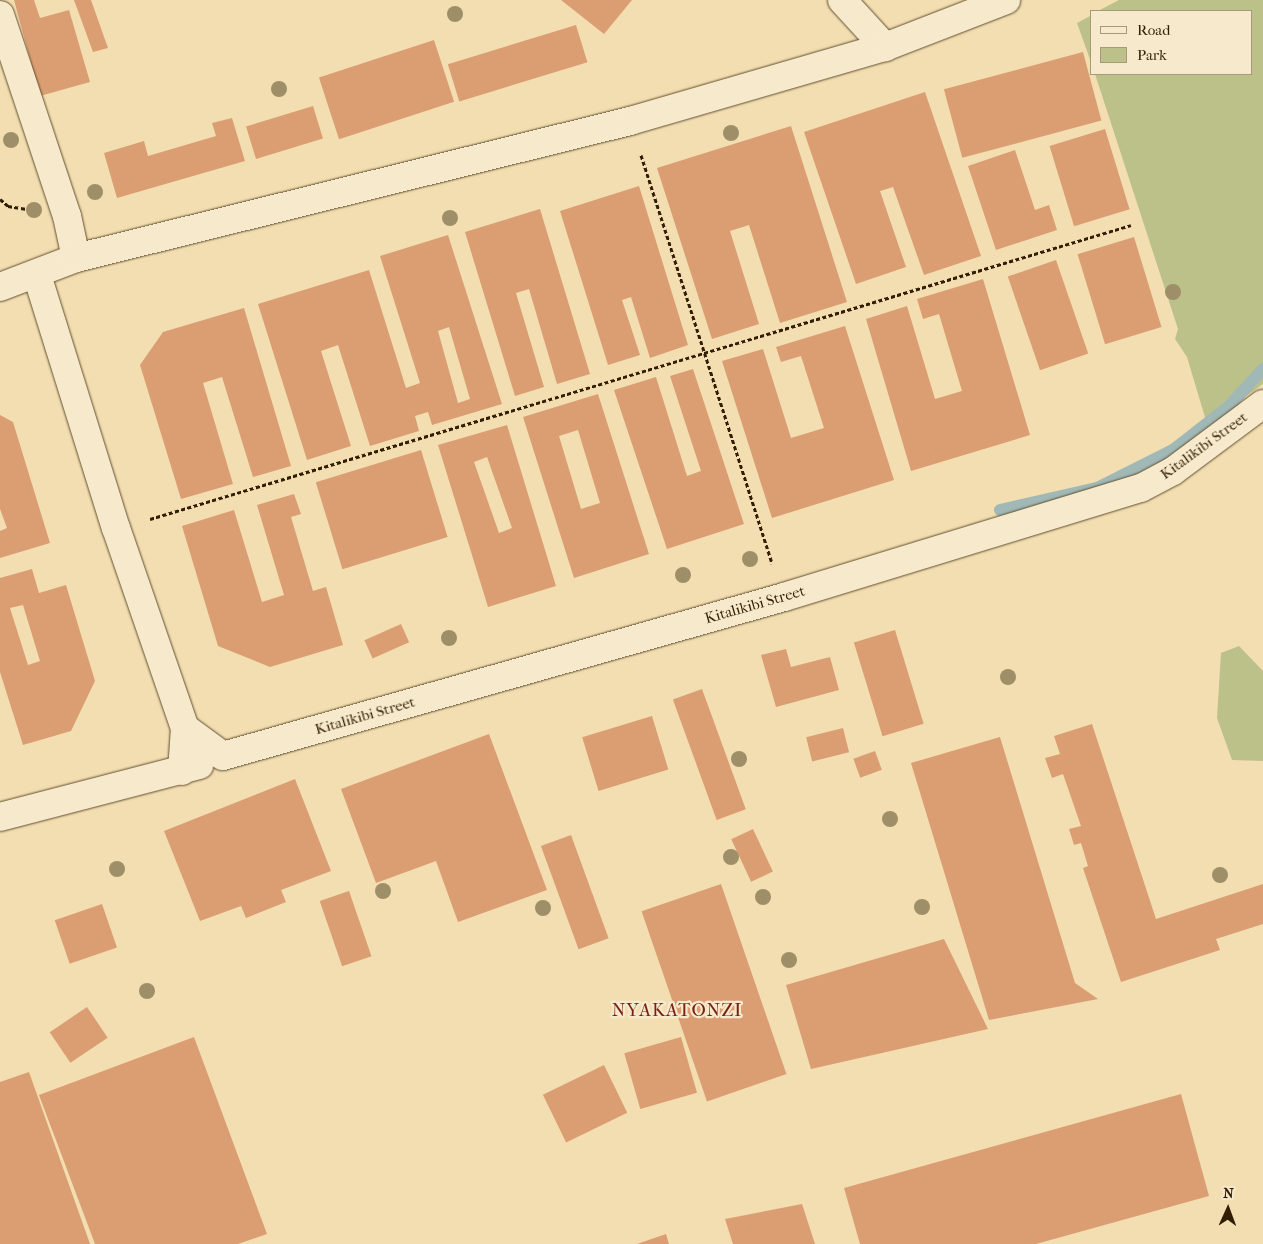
<!DOCTYPE html>
<style>
body{margin:0}
#map{position:relative;width:1263px;height:1244px;overflow:hidden;background:#f2deb1;font-family:"IM FELL French Canon",serif}
div>[style]{position:absolute}
.green>*{inset:0;background:#bcc18a}
.stream>*{height:12px;margin:-6px;padding:0 6px;transform-origin:6px;border-radius:6px;background:#a0b9b6}
.building>*{inset:0;background:#db9e72;transform-origin:0 0}
.path>*{height:3px;margin-top:-1.5px;transform-origin:0;background:repeating-linear-gradient(90deg,#321e04 0 4px,transparent 0 6.5px)}
.roads{filter:drop-shadow(0 0 1px #624e2f) drop-shadow(0 0 1px #624e2f)}
.minor>*{height:28px;margin:-14px;padding:0 14px;transform-origin:14px;border-radius:14px;background:#f7eacc}
.trees>*{width:16px;height:16px;margin:-8px;border-radius:50%;background:#9f8f68}
span{translate:-50% -50%;white-space:nowrap;text-align:center;line-height:1.15;-webkit-text-stroke:4.5px #f7eacc;paint-order:stroke}
.street-label{font-size:15px;color:#321e04}
.quarter-label{font-size:18px;color:#7a1f14;letter-spacing:1px}
.legend{position:absolute;left:1090px;top:10px;width:162px;height:65px;box-sizing:border-box;background:#f7eacc;border:1px solid #a8987c;margin:0;padding:6px 9px;list-style:none;font-size:15px;color:#321e04}
.legend li{display:flex;align-items:center;gap:10px;height:25px}
.legend b{width:25px;border:1px solid #a8987c}
.north{position:absolute;left:1203px;top:1184px;width:50px;height:50px;-webkit-text-stroke:4px #f7eacc;paint-order:stroke;rotate:2deg;font-size:14px;font-weight:700;line-height:20px;text-align:center;color:#321e04}
.north::after{content:'';display:block;margin:auto;width:18px;height:22px;background:#321e04;clip-path:polygon(50% 0,100% 100%,50% 72%,0 100%)}
</style>
<div id="map">
<div class="green">
<div style="clip-path:polygon(1119px 0,1263px 0,1263px 384px,1207px 424px,1187px 357px,1175px 339px,1178px 329px,1095px 74px,1252px 74px,1252px 11px,1098px 11px)"></div>
<div style="clip-path:polygon(1092px 15px,1092px 65px,1077px 23px)"></div>
<div style="clip-path:polygon(1239px 646px,1263px 671px,1263px 761px,1232px 760px,1217px 718px,1221px 653px)"></div>
</div>
<div class="stream">
<div style="left:1000px;top:510px;width:99px;rotate:-12.8deg"></div>
<div style="left:1097px;top:488px;width:85px;rotate:-26.6deg"></div>
<div style="left:1173px;top:450px;width:70px;rotate:-38deg"></div>
<div style="left:1228px;top:407px;width:52px;rotate:-47.4deg"></div>
</div>
<div class="building">
<div style="clip-path:polygon(14px 0,34px 0,40px 18px,69px 10px,90px 82px,40px 96px)"></div>
<div style="clip-path:polygon(74px 0,91px 0,108px 48px,93px 52px)"></div>
<div style="clip-path:polygon(561px 0,632px 0,604px 34px)"></div>
<div style="left:576px;top:25px;width:39px;height:134px;rotate:73deg"></div>
<div style="left:434px;top:40px;width:65px;height:121px;rotate:72deg"></div>
<div style="left:1083px;top:52px;width:71px;height:144px;rotate:75deg"></div>
<div style="clip-path:polygon(925px 92px,981px 256px,924px 275px,893px 187px,880px 191px,906px 267px,856px 284px,804px 132px)"></div>
<div style="left:313px;top:106px;width:34px;height:70px;rotate:73deg"></div>
<div style="clip-path:polygon(232px 118px,245px 161px,117px 198px,104px 153px,144px 141px,148px 156px,216px 136px,212px 123px)"></div>
<div style="clip-path:polygon(791px 126px,847px 302px,780px 323px,749px 225px,730px 231px,759px 324px,712px 339px,657px 168px)"></div>
<div style="left:1105px;top:129px;width:84px;height:58px;rotate:73deg"></div>
<div style="clip-path:polygon(1015px 150px,1035px 210px,1049px 205px,1057px 230px,996px 250px,968px 166px)"></div>
<div style="clip-path:polygon(639px 186px,688px 345px,650px 358px,631px 297px,622px 300px,640px 355px,608px 365px,560px 211px)"></div>
<div style="clip-path:polygon(540px 209px,590px 374px,557px 384px,529px 289px,516px 293px,544px 387px,515px 396px,465px 232px)"></div>
<div style="clip-path:polygon(evenodd,448px 235px,502px 404px,432px 425px,428px 412px,415px 416px,419px 431px,370px 446px,338px 345px,321px 351px,351px 446px,307px 460px,258px 304px,369px 270px,406px 388px,420px 383px,380px 256px,448px 235px,449px 327px,470px 399px,458px 403px,438px 331px,449px 327px)"></div>
<div style="left:1134px;top:237px;width:94px;height:59px;rotate:73deg"></div>
<div style="left:1056px;top:260px;width:99px;height:51px;rotate:71deg"></div>
<div style="clip-path:polygon(983px 279px,1030px 435px,911px 471px,866px 319px,907px 306px,935px 399px,962px 391px,939px 314px,923px 319px,917px 299px)"></div>
<div style="clip-path:polygon(244px 308px,291px 466px,253px 477px,222px 377px,203px 383px,233px 484px,181px 499px,140px 365px,163px 332px)"></div>
<div style="clip-path:polygon(845px 326px,894px 480px,772px 518px,722px 361px,763px 349px,791px 438px,824px 428px,801px 356px,781px 362px,776px 347px)"></div>
<div style="clip-path:polygon(693px 369px,744px 524px,667px 549px,614px 390px,656px 377px,687px 476px,701px 471px,670px 376px)"></div>
<div style="clip-path:polygon(evenodd,598px 394px,649px 554px,574px 578px,523px 417px,598px 394px,578px 430px,600px 503px,581px 509px,559px 436px,578px 430px)"></div>
<div style="clip-path:polygon(0 415px,13px 422px,50px 543px,0 558px,0 531px,7px 528px,0 509px)"></div>
<div style="clip-path:polygon(evenodd,507px 425px,556px 586px,488px 607px,438px 445px,507px 425px,487px 457px,512px 528px,499px 533px,474px 462px,487px 457px)"></div>
<div style="left:421px;top:450px;width:91px;height:110px;rotate:73deg"></div>
<div style="clip-path:polygon(294px 494px,301px 514px,291px 517px,313px 591px,326px 587px,343px 645px,270px 667px,218px 646px,182px 526px,234px 510px,262px 602px,284px 595px,257px 505px)"></div>
<div style="clip-path:polygon(evenodd,32px 569px,39px 593px,66px 585px,95px 681px,71px 731px,23px 745px,0 672px,0 578px,32px 569px,23px 605px,40px 661px,28px 665px,10px 608px,23px 605px)"></div>
<div style="left:401px;top:624px;width:20px;height:40px;rotate:66deg"></div>
<div style="left:895px;top:630px;width:98px;height:43px;rotate:73deg"></div>
<div style="clip-path:polygon(786px 649px,791px 667px,830px 657px,839px 690px,776px 707px,761px 655px)"></div>
<div style="left:702px;top:689px;width:128px;height:31px;rotate:70deg"></div>
<div style="left:652px;top:716px;width:56px;height:73px;rotate:73deg"></div>
<div style="clip-path:polygon(1092px 724px,1156px 919px,1263px 884px,1263px 924px,1216px 939px,1220px 950px,1121px 982px,1083px 868px,1088px 866px,1081px 843px,1074px 845px,1069px 829px,1081px 826px,1063px 774px,1052px 778px,1045px 758px,1060px 754px,1054px 736px)"></div>
<div style="left:843px;top:728px;width:25px;height:38px;rotate:76deg"></div>
<div style="clip-path:polygon(489px 734px,547px 890px,458px 922px,436px 861px,376px 883px,341px 789px)"></div>
<div style="clip-path:polygon(1000px 737px,1075px 983px,1098px 999px,989px 1020px,911px 763px)"></div>
<div style="left:875px;top:751px;width:20px;height:23px;rotate:70deg"></div>
<div style="clip-path:polygon(295px 779px,331px 871px,281px 890px,286px 902px,246px 918px,241px 906px,200px 921px,164px 831px)"></div>
<div style="left:753px;top:829px;width:47px;height:24px;rotate:65deg"></div>
<div style="left:571px;top:835px;width:110px;height:32px;rotate:70deg"></div>
<div style="left:721px;top:884px;width:201px;height:84px;rotate:71deg"></div>
<div style="left:349px;top:891px;width:69px;height:31px;rotate:71deg"></div>
<div style="left:102px;top:904px;width:46px;height:50px;rotate:71deg"></div>
<div style="clip-path:polygon(944px 939px,988px 1029px,811px 1069px,786px 985px)"></div>
<div style="left:87px;top:1007px;width:37px;height:45px;rotate:56deg"></div>
<div style="clip-path:polygon(194px 1037px,267px 1234px,238px 1244px,95px 1244px,39px 1095px)"></div>
<div style="left:681px;top:1037px;width:58px;height:59px;rotate:74deg"></div>
<div style="left:604px;top:1065px;width:53px;height:68px;rotate:64deg"></div>
<div style="clip-path:polygon(29px 1072px,90px 1244px,0 1244px,0 1082px)"></div>
<div style="clip-path:polygon(1181px 1094px,1209px 1196px,1036px 1244px,860px 1244px,844px 1188px)"></div>
<div style="clip-path:polygon(802px 1204px,815px 1244px,733px 1244px,725px 1219px)"></div>
<div style="clip-path:polygon(666px 1234px,669px 1244px,637px 1244px)"></div>
</div>
<div class="path">
<div style="left:641px;top:155px;width:429px;rotate:72.2deg"></div>
<div style="left:0;top:199px;width:11px;rotate:41deg"></div>
<div style="left:8px;top:206px;width:19px;rotate:9deg"></div>
<div style="left:150px;top:519px;width:1024px;rotate:-16.68deg"></div>
</div>
<div class="roads">
<div class="minor">
<div style="left:842px;top:0;width:64px;rotate:47.5deg"></div>
<div style="left:0;top:15px;width:212px;rotate:71.6deg"></div>
<div style="left:67px;top:216px;width:43px;rotate:77.9deg"></div>
<div style="left:37px;top:275px;width:265px;rotate:72.7deg"></div>
<div style="left:116px;top:528px;width:212px;rotate:71deg"></div>
<div style="left:185px;top:728px;width:43px;rotate:94deg"></div>
<div style="left:0;top:287px;width:81px;rotate:-20.9deg"></div>
<div style="left:76px;top:258px;width:571px;rotate:-13.89deg"></div>
<div style="left:630px;top:121px;width:266px;rotate:-16.2deg"></div>
<div style="left:885px;top:47px;width:130px;rotate:-21.2deg"></div>
<div style="left:185px;top:728px;width:47px;rotate:36.4deg"></div>
<div style="left:223px;top:756px;width:583px;rotate:-15.82deg"></div>
<div style="left:784px;top:597px;width:373px;rotate:-17deg"></div>
<div style="left:1141px;top:488px;width:36px;rotate:-28deg"></div>
<div style="left:1173px;top:471px;width:112px;rotate:-36.7deg"></div>
<div style="left:0;top:817px;width:206px;rotate:-14.6deg"></div>
</div>
</div>
<div class="trees">
<div style="left:455px;top:14px"></div>
<div style="left:279px;top:89px"></div>
<div style="left:731px;top:133px"></div>
<div style="left:11px;top:140px"></div>
<div style="left:95px;top:192px"></div>
<div style="left:34px;top:210px"></div>
<div style="left:450px;top:218px"></div>
<div style="left:1173px;top:292px"></div>
<div style="left:750px;top:559px"></div>
<div style="left:683px;top:575px"></div>
<div style="left:449px;top:638px"></div>
<div style="left:1008px;top:677px"></div>
<div style="left:739px;top:759px"></div>
<div style="left:890px;top:819px"></div>
<div style="left:731px;top:857px"></div>
<div style="left:117px;top:869px"></div>
<div style="left:1220px;top:875px"></div>
<div style="left:383px;top:891px"></div>
<div style="left:763px;top:897px"></div>
<div style="left:922px;top:907px"></div>
<div style="left:543px;top:908px"></div>
<div style="left:789px;top:960px"></div>
<div style="left:147px;top:991px"></div>
</div>
<div class="street-label">
<span style="left:1204px;top:446px;rotate:-36deg">Kitalikibi Street</span>
<span style="left:755px;top:605px;rotate:-16deg">Kitalikibi Street</span>
<span style="left:365px;top:716px;rotate:-16deg">Kitalikibi Street</span>
</div>
<div class="quarter-label">
<span style="left:677px;top:1011px">NYAKATONZI</span>
</div>
<ul class="legend">
<li><b style="height:6px;background:#f7eacc"></b>Road</li>
<li><b style="height:14px;background:#bcc18a"></b>Park</li>
</ul>
<div class="north">N</div>
</div>
